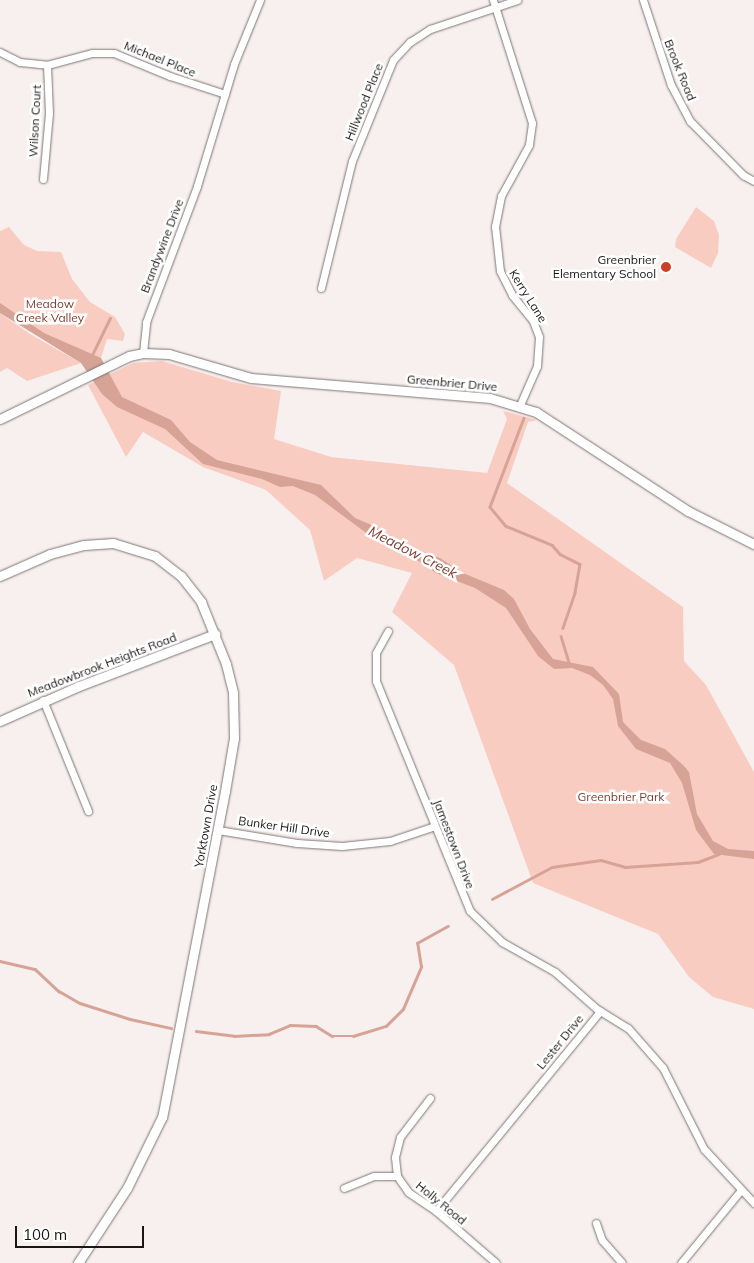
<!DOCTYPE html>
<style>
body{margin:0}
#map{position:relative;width:754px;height:1263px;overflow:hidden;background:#f8f0ee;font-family:Mulish,sans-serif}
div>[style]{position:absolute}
.green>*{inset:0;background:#f9ccc2}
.water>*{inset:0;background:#d7a397}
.stream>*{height:2.5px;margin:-1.25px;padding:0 1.25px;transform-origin:1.25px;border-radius:1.25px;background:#d7a397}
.roads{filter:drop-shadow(0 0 1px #7d7574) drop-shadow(0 0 1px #7d7574)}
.minor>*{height:7px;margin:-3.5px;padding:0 3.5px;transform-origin:3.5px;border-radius:3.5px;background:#fff}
.tertiary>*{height:9px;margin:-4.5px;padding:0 4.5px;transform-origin:4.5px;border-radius:4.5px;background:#fff}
.dots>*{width:14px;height:14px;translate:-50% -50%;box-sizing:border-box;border:2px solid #fff;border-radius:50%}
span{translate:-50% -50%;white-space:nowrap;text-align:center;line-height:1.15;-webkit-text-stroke:5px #fff;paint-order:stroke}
.street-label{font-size:12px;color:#191615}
.poi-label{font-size:12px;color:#191615}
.right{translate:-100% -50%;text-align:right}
.park-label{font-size:12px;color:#803e30}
.water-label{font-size:14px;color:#7d3b2e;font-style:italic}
.scale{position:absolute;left:15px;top:1226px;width:129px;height:22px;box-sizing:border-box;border:2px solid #191615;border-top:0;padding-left:6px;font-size:15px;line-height:18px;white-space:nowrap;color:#191615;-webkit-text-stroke:4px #fff;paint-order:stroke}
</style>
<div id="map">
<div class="green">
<div style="clip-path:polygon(696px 207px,714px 221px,719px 235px,718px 253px,711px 268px,675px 247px,676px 239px)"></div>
<div style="clip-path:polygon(9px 227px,24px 245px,37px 251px,61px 252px,72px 279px,90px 302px,115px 317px,125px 334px,123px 341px,107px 339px,101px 358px,87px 354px,38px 333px,0 308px,0 231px)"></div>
<div style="clip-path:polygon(0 313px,30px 334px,81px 363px,27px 381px,7px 368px,0 372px)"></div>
<div style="clip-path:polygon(162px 361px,232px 382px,281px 391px,274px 439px,331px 457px,487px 473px,507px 419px,503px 411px,537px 420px,528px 422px,507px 483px,683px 607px,684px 661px,706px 685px,754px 772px,754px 1009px,713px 997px,689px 977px,658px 934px,533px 883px,454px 665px,392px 612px,412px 573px,357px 558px,324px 581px,310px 530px,266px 490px,203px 467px,143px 432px,126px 457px,88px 385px,133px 363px)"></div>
</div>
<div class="water">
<div style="clip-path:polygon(0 303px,44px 333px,101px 358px,122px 397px,171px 420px,190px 442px,217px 460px,321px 485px,355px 518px,374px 526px,404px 545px,440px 558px,463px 573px,504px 590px,514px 599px,530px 629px,553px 659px,593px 667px,619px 694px,623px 722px,641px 740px,665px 749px,683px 765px,689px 772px,697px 814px,713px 841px,728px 849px,754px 851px,754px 859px,714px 854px,696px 830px,682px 783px,670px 763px,636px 749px,618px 726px,613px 699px,603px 685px,590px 675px,572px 668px,554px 669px,538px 656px,506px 608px,475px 588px,436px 573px,405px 552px,377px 541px,315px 495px,293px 486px,280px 487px,262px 479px,203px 464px,165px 429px,117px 407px,102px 394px,81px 363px,0 313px)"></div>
</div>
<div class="stream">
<div style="left:91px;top:357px;width:43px;rotate:-64deg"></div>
<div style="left:524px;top:418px;width:95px;rotate:110.9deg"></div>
<div style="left:490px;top:507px;width:25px;rotate:50deg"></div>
<div style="left:506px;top:526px;width:50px;rotate:22.4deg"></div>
<div style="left:552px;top:545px;width:12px;rotate:48deg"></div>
<div style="left:560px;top:554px;width:22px;rotate:27deg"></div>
<div style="left:580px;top:564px;width:29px;rotate:100deg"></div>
<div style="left:575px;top:593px;width:37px;rotate:109deg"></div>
<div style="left:561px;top:636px;width:28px;rotate:73deg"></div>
<div style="left:492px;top:899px;width:68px;rotate:-28.1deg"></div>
<div style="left:552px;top:867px;width:49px;rotate:-8.1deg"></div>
<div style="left:601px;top:860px;width:25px;rotate:16deg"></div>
<div style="left:625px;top:867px;width:73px;rotate:-3.9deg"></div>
<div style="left:698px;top:862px;width:22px;rotate:-21deg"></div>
<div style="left:0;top:961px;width:36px;rotate:13deg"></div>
<div style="left:35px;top:969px;width:33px;rotate:43deg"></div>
<div style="left:59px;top:991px;width:24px;rotate:30deg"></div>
<div style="left:80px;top:1003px;width:52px;rotate:17.7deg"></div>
<div style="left:130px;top:1019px;width:42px;rotate:12.4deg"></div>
<div style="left:196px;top:1031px;width:38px;rotate:7deg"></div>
<div style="left:234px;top:1036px;width:35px;rotate:-3deg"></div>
<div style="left:269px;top:1034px;width:23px;rotate:-23deg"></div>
<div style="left:290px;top:1025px;width:26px;rotate:2deg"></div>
<div style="left:316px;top:1026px;width:19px;rotate:32deg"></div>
<div style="left:332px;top:1036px;width:21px"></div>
<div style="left:353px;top:1036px;width:34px;rotate:-17deg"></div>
<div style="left:386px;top:1026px;width:24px;rotate:-45deg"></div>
<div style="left:403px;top:1009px;width:46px;rotate:-66.8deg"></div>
<div style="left:421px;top:967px;width:24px;rotate:-99deg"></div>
<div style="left:417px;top:943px;width:35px;rotate:-29deg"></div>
</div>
<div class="roads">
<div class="minor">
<div style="left:493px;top:0;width:129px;rotate:72.4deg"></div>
<div style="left:532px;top:123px;width:22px;rotate:98deg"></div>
<div style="left:529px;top:145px;width:58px;rotate:118.8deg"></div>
<div style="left:501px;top:196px;width:31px;rotate:101deg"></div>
<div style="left:495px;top:226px;width:45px;rotate:83.7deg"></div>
<div style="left:500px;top:271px;width:27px;rotate:63deg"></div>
<div style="left:512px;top:295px;width:33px;rotate:51deg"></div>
<div style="left:533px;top:321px;width:17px;rotate:69deg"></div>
<div style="left:539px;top:337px;width:29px;rotate:94deg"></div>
<div style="left:537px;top:366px;width:43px;rotate:113.6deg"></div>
<div style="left:643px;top:0;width:89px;rotate:71.8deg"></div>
<div style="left:671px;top:85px;width:41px;rotate:62.2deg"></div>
<div style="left:690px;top:121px;width:76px;rotate:45.5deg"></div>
<div style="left:743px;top:175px;width:13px;rotate:29deg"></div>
<div style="left:0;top:52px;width:22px;rotate:27deg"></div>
<div style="left:20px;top:62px;width:27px;rotate:6deg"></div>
<div style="left:47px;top:65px;width:47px;rotate:-14.9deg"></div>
<div style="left:92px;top:53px;width:22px"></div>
<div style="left:114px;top:53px;width:61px;rotate:22.3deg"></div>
<div style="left:170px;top:76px;width:58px;rotate:18.1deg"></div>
<div style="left:43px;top:179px;width:66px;rotate:-84.8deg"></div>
<div style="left:49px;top:113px;width:48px;rotate:-92.4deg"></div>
<div style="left:321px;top:288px;width:131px;rotate:-76.3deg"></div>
<div style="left:352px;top:161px;width:109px;rotate:-67.9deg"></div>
<div style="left:393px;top:60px;width:25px;rotate:-47deg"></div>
<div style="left:410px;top:42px;width:24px;rotate:-33deg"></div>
<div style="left:430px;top:29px;width:92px;rotate:-18.4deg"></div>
<div style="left:143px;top:353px;width:31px;rotate:-84deg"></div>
<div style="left:146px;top:322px;width:145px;rotate:-69.4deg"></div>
<div style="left:197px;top:186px;width:127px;rotate:-73.1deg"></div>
<div style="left:234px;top:64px;width:69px;rotate:-67.9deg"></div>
<div style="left:388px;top:631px;width:25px;rotate:119deg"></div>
<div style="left:376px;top:653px;width:28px;rotate:90deg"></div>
<div style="left:376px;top:681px;width:248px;rotate:67.8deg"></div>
<div style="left:470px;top:911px;width:45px;rotate:44.1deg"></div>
<div style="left:502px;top:942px;width:61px;rotate:29.5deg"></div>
<div style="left:555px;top:972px;width:56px;rotate:41.4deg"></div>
<div style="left:597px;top:1009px;width:36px;rotate:32deg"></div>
<div style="left:628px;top:1028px;width:53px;rotate:48.8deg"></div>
<div style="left:663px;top:1068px;width:91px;rotate:63.2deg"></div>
<div style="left:704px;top:1149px;width:74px;rotate:47.2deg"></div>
<div style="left:43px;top:700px;width:120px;rotate:67.9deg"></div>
<div style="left:218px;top:830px;width:80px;rotate:9.3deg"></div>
<div style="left:297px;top:843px;width:45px;rotate:3.8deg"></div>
<div style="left:342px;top:846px;width:48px;rotate:-5.9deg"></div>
<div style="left:390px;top:841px;width:47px;rotate:-18.4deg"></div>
<div style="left:430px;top:1098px;width:49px;rotate:127.6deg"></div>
<div style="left:400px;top:1137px;width:21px;rotate:104deg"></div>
<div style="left:395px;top:1157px;width:19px;rotate:84deg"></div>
<div style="left:397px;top:1176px;width:19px;rotate:55deg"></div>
<div style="left:408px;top:1192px;width:34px;rotate:34deg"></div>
<div style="left:436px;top:1211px;width:79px;rotate:40.9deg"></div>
<div style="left:344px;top:1188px;width:32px;rotate:-22deg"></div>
<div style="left:374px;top:1176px;width:23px"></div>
<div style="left:436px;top:1211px;width:259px;rotate:-50.6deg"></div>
<div style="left:596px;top:1223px;width:18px;rotate:71deg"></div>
<div style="left:602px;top:1240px;width:30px;rotate:49deg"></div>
<div style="left:681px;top:1263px;width:94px;rotate:-50.6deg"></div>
</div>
<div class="tertiary">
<div style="left:0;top:419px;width:144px;rotate:-26deg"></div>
<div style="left:129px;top:356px;width:14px;rotate:-12deg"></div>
<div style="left:143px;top:353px;width:26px;rotate:2deg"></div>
<div style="left:169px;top:354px;width:85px;rotate:16.3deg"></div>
<div style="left:251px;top:378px;width:240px;rotate:4.8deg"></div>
<div style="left:490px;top:398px;width:48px;rotate:16.9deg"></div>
<div style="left:536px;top:412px;width:181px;rotate:33.1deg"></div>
<div style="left:688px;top:511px;width:74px;rotate:26.6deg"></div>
<div style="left:0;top:576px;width:55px;rotate:-23.7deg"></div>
<div style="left:50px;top:554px;width:35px;rotate:-15deg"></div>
<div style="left:84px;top:545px;width:29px;rotate:-4deg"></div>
<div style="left:113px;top:543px;width:44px;rotate:17.2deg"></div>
<div style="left:155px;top:556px;width:33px;rotate:38deg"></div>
<div style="left:181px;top:576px;width:33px;rotate:52deg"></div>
<div style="left:201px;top:602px;width:67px;rotate:68deg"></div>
<div style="left:226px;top:664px;width:30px;rotate:76deg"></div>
<div style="left:233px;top:693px;width:45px;rotate:88.7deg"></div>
<div style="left:234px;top:738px;width:54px;rotate:99.6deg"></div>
<div style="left:225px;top:791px;width:332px;rotate:100.9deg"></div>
<div style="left:162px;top:1117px;width:79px;rotate:116.2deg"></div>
<div style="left:127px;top:1188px;width:90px;rotate:123.2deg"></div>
<div style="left:0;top:721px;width:86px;rotate:-23.9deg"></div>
<div style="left:79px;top:686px;width:146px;rotate:-20.9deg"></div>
</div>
</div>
<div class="dots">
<div style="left:666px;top:267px;background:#cb4026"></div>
</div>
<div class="street-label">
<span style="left:160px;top:59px;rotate:22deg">Michael Place</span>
<span style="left:680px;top:70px;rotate:68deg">Brook Road</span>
<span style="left:364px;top:102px;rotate:-68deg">Hillwood Place</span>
<span style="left:35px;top:121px;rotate:-87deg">Wilson Court</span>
<span style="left:162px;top:246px;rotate:-69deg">Brandywine Drive</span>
<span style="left:528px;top:296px;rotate:58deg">Kerry Lane</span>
<span style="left:452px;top:383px;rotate:5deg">Greenbrier Drive</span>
<span style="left:102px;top:665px;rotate:-21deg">Meadowbrook Heights Road</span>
<span style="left:206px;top:826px;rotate:-80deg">Yorktown Drive</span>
<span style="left:284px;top:827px;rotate:8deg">Bunker Hill Drive</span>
<span style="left:454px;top:844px;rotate:69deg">Jamestown Drive</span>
<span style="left:560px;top:1042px;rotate:-51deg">Lester Drive</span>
<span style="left:441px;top:1203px;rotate:39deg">Holly Road</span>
</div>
<div class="poi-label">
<span class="right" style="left:656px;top:267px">Greenbrier<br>Elementary School</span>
</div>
<div class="park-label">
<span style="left:50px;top:311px">Meadow<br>Creek Valley</span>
<span style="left:621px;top:797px">Greenbrier Park</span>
</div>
<div class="water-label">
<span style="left:413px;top:552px;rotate:27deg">Meadow Creek</span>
</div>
<div class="scale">100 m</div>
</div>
